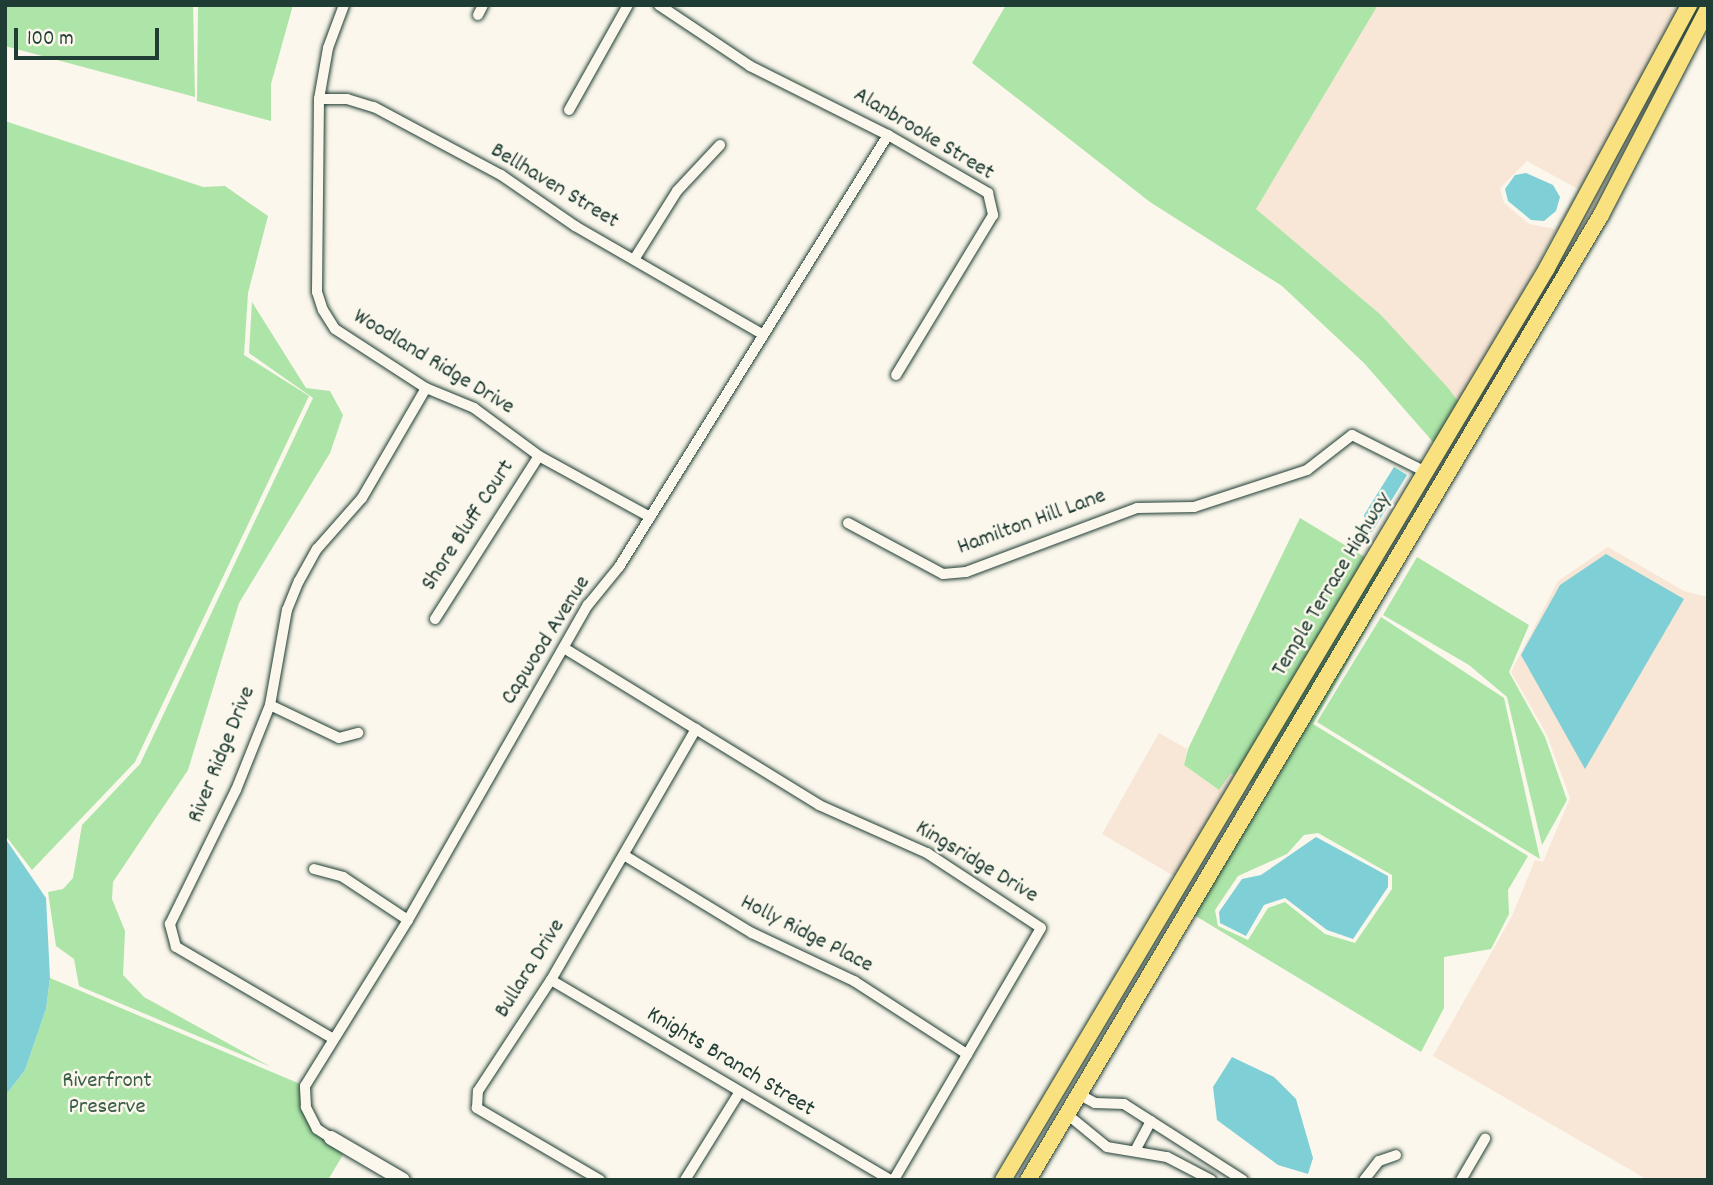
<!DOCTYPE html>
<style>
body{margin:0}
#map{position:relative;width:1713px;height:1185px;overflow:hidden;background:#fbf7ec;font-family:Dekko,sans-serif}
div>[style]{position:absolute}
.built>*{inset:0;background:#f8e6d6}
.green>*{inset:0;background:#ade4a7;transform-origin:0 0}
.water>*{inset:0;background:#7ecfd6}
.roads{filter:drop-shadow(0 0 2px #1f3d34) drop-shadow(0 0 2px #1f3d34)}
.street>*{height:10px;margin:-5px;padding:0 5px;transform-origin:5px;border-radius:5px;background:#fbf7ec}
.secondary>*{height:14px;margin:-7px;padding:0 7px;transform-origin:7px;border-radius:7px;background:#fbf7ec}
.primary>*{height:16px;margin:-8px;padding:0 8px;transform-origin:8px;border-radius:8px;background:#fae180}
span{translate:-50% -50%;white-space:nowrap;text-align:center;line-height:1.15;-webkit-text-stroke:5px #fbf7ec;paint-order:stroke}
.street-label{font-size:23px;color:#1f3d34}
.park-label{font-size:23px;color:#3b5e4b}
.frame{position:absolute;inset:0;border:7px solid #1f3d34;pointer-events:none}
.scale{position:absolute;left:14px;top:28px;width:145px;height:32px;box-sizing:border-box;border:4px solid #1f3d34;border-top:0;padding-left:9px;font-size:21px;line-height:24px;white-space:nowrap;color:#1f3d34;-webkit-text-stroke:5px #fbf7ec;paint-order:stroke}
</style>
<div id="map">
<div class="built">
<div style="clip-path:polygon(evenodd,1378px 5px,1682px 5px,1460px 404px,1381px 315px,1256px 209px,1378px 5px,1527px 161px,1578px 189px,1555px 229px,1529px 224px,1504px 203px,1500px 188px,1527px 161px)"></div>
<div style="clip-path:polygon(1696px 5px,1704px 5px,1596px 213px,1474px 421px,1467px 415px,1585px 214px)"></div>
<div style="clip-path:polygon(1608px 547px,1684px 591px,1708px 597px,1708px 1180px,1648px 1180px,1433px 1056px,1512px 916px,1535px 860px,1543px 862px,1570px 798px,1547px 735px,1511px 672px,1558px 581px)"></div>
<div style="clip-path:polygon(1159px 733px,1187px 749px,1184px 765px,1219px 790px,1231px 773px,1239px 778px,1179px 879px,1102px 834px)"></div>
</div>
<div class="green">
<div style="clip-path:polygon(5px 5px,193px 5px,195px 97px,5px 46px)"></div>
<div style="clip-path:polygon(198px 5px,293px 5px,271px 84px,271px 121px,197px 101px)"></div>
<div style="clip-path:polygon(1006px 5px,1378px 5px,1256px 209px,1381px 315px,1449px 389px,1460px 404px,1441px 437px,1433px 442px,1364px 363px,1282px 286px,1150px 202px,972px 63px)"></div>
<div style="clip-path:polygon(5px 121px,203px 187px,225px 186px,268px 216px,248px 293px,244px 355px,309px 396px,135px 762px,32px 870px,5px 835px)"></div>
<div style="clip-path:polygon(252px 302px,306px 388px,330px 391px,343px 415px,330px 453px,239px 603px,188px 770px,113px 882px,112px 899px,125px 931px,123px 975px,144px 997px,271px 1067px,79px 986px,74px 959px,56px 946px,48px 892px,63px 889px,73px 878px,82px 825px,140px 764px,313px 398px,249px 353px)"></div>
<div style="clip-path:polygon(1300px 518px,1368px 559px,1239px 778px,1231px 773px,1219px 790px,1184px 765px,1188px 749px)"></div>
<div style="clip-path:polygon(1417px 557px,1529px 625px,1509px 672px,1545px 737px,1567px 800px,1542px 845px,1507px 697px,1469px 665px,1383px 615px)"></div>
<div style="left:1378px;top:565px;width:9px;height:253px;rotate:32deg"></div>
<div style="clip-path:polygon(evenodd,1400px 569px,1313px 724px,1528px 856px,1508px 890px,1509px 914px,1491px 949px,1444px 957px,1444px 1008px,1421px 1052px,1194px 915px,1400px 569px,1318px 833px,1392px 875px,1392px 889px,1355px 943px,1325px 934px,1285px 902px,1268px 908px,1248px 940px,1218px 926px,1215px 910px,1238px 876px,1287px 854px,1304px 835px,1318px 833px)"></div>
<div style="clip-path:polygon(1381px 617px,1504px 698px,1540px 859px,1317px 722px)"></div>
<div style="clip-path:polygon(50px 978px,305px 1086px,317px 1128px,347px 1148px,328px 1180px,5px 1180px,5px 1096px,25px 1070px,46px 1009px)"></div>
</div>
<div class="water">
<div style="clip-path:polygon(1526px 173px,1553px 185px,1560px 197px,1556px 211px,1544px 221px,1531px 220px,1508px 201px,1505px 189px,1515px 175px)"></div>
<div style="clip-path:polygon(1394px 467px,1407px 475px,1372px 532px,1365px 533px,1364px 515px)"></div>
<div style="clip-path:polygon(1606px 554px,1684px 599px,1585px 769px,1521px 655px,1560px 585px)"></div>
<div style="clip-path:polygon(1316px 837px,1388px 876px,1388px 887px,1353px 939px,1327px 930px,1285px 898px,1264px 905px,1246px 936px,1220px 923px,1219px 912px,1242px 879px,1261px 875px)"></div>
<div style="clip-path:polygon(5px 838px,46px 898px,50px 978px,46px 1009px,25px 1070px,5px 1096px)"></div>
<div style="clip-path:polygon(1232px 1057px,1274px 1077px,1296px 1099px,1313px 1158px,1308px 1174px,1278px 1165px,1217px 1120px,1213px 1087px)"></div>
</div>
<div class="roads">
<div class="street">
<div style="left:344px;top:5px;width:46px;rotate:110.4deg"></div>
<div style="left:328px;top:48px;width:52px;rotate:100deg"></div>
<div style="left:319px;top:99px;width:193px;rotate:90.6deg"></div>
<div style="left:317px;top:292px;width:19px;rotate:72deg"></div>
<div style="left:323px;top:310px;width:22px;rotate:58deg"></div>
<div style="left:335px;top:329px;width:108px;rotate:33deg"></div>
<div style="left:426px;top:388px;width:52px;rotate:22.6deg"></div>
<div style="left:474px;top:408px;width:81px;rotate:36.4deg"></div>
<div style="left:539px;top:456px;width:127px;rotate:28.8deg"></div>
<div style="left:659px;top:5px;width:110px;rotate:33.8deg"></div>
<div style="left:750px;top:66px;width:154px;rotate:26.6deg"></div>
<div style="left:888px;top:135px;width:116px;rotate:30.1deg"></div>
<div style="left:988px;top:193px;width:23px;rotate:77deg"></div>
<div style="left:993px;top:215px;width:187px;rotate:121.2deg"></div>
<div style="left:478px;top:15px;width:11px;rotate:-63deg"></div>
<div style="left:319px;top:99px;width:28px"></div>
<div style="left:347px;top:99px;width:28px;rotate:17deg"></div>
<div style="left:374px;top:107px;width:144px;rotate:28.2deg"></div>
<div style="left:501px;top:175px;width:90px;rotate:34.6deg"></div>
<div style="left:575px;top:226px;width:214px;rotate:30deg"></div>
<div style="left:569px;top:110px;width:120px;rotate:-60.7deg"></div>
<div style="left:635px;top:258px;width:79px;rotate:-57.9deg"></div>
<div style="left:677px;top:191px;width:63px;rotate:-46.9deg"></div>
<div style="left:848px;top:523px;width:108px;rotate:28.2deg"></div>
<div style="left:943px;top:574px;width:23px;rotate:-5deg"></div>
<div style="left:966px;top:572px;width:183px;rotate:-20.5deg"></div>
<div style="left:1137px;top:508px;width:57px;rotate:-1deg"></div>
<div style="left:1194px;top:507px;width:119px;rotate:-18.1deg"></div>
<div style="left:1307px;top:470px;width:57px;rotate:-37.9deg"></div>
<div style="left:1352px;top:435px;width:83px;rotate:26.6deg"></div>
<div style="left:435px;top:619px;width:193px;rotate:-57.5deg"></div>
<div style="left:564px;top:648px;width:299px;rotate:31.6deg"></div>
<div style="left:819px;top:805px;width:118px;rotate:24deg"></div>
<div style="left:927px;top:853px;width:136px;rotate:33.3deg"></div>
<div style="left:1041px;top:928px;width:292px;rotate:120.3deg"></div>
<div style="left:270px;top:705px;width:76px;rotate:25.6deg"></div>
<div style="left:339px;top:738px;width:20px;rotate:-15deg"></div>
<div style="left:624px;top:855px;width:150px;rotate:31.4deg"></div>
<div style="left:752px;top:933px;width:113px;rotate:25.2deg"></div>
<div style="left:854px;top:981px;width:135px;rotate:32.9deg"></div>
<div style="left:314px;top:869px;width:30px;rotate:15deg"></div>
<div style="left:343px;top:877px;width:78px;rotate:33.5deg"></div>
<div style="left:551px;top:980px;width:394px;rotate:30.5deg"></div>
<div style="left:332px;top:1038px;width:181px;rotate:-149.7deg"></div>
<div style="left:176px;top:947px;width:24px;rotate:-105deg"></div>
<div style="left:170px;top:924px;width:149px;rotate:-63.8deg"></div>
<div style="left:236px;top:790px;width:92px;rotate:-68.2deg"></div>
<div style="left:270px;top:705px;width:97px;rotate:-79.9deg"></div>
<div style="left:287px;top:610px;width:31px;rotate:-68deg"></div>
<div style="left:299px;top:581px;width:37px;rotate:-61deg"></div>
<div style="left:317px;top:549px;width:68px;rotate:-48.6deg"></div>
<div style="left:362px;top:498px;width:127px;rotate:-59.8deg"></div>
<div style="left:1080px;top:1095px;width:17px;rotate:28deg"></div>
<div style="left:1095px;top:1103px;width:29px;rotate:2deg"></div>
<div style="left:1124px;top:1104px;width:141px;rotate:32.6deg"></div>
<div style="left:1068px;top:1115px;width:50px;rotate:39.4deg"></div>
<div style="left:1107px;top:1147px;width:61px;rotate:9.5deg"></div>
<div style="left:1167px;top:1157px;width:50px;rotate:27.6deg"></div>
<div style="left:331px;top:1138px;width:17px;rotate:-147deg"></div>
<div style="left:317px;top:1129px;width:25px;rotate:-117deg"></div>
<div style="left:306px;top:1107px;width:21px;rotate:-93deg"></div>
<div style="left:305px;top:1086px;width:195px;rotate:-58.2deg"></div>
<div style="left:408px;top:920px;width:363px;rotate:-60.3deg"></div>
<div style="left:588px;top:605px;width:49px;rotate:-50.8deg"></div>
<div style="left:619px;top:567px;width:509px;rotate:-58.09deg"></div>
<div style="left:1135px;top:1151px;width:34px;rotate:-62deg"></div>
<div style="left:600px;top:1180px;width:143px;rotate:-149.7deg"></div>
<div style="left:477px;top:1108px;width:17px;rotate:-87deg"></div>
<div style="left:478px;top:1091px;width:133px;rotate:-56.7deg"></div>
<div style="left:551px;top:980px;width:290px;rotate:-60deg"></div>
<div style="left:685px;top:1180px;width:102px;rotate:-58.2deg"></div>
<div style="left:1364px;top:1180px;width:24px;rotate:-52deg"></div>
<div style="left:1379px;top:1161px;width:18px;rotate:-19deg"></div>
<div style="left:1461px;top:1180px;width:48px;rotate:-59.7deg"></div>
</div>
<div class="secondary">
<div style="left:331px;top:1138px;width:83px;rotate:30.3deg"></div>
</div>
<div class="primary">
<div style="left:1003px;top:1180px;width:1062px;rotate:-59.18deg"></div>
<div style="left:1547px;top:268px;width:299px;rotate:-61.6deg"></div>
<div style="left:1028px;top:1180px;width:1122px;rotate:-59.3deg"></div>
<div style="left:1601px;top:215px;width:232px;rotate:-62.6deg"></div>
</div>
</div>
<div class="street-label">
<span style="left:923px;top:135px;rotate:31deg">Alanbrooke Street</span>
<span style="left:554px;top:187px;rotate:31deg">Bellhaven Street</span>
<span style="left:433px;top:363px;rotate:31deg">Woodland Ridge Drive</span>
<span style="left:1032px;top:523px;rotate:-20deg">Hamilton Hill Lane</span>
<span style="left:469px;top:526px;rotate:-57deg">Shore Bluff Court</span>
<span style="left:1333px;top:585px;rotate:-59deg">Temple Terrace Highway</span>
<span style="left:547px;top:641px;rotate:-58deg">Capwood Avenue</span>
<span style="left:223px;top:755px;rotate:-68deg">River Ridge Drive</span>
<span style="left:976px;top:863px;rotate:31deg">Kingsridge Drive</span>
<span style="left:806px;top:935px;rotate:27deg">Holly Ridge Place</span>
<span style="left:531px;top:969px;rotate:-58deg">Bullara Drive</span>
<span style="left:730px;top:1063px;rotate:31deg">Knights Branch Street</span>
</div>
<div class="park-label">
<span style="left:107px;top:1095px">Riverfront<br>Preserve</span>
</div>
<div class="frame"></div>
<div class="scale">100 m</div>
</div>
